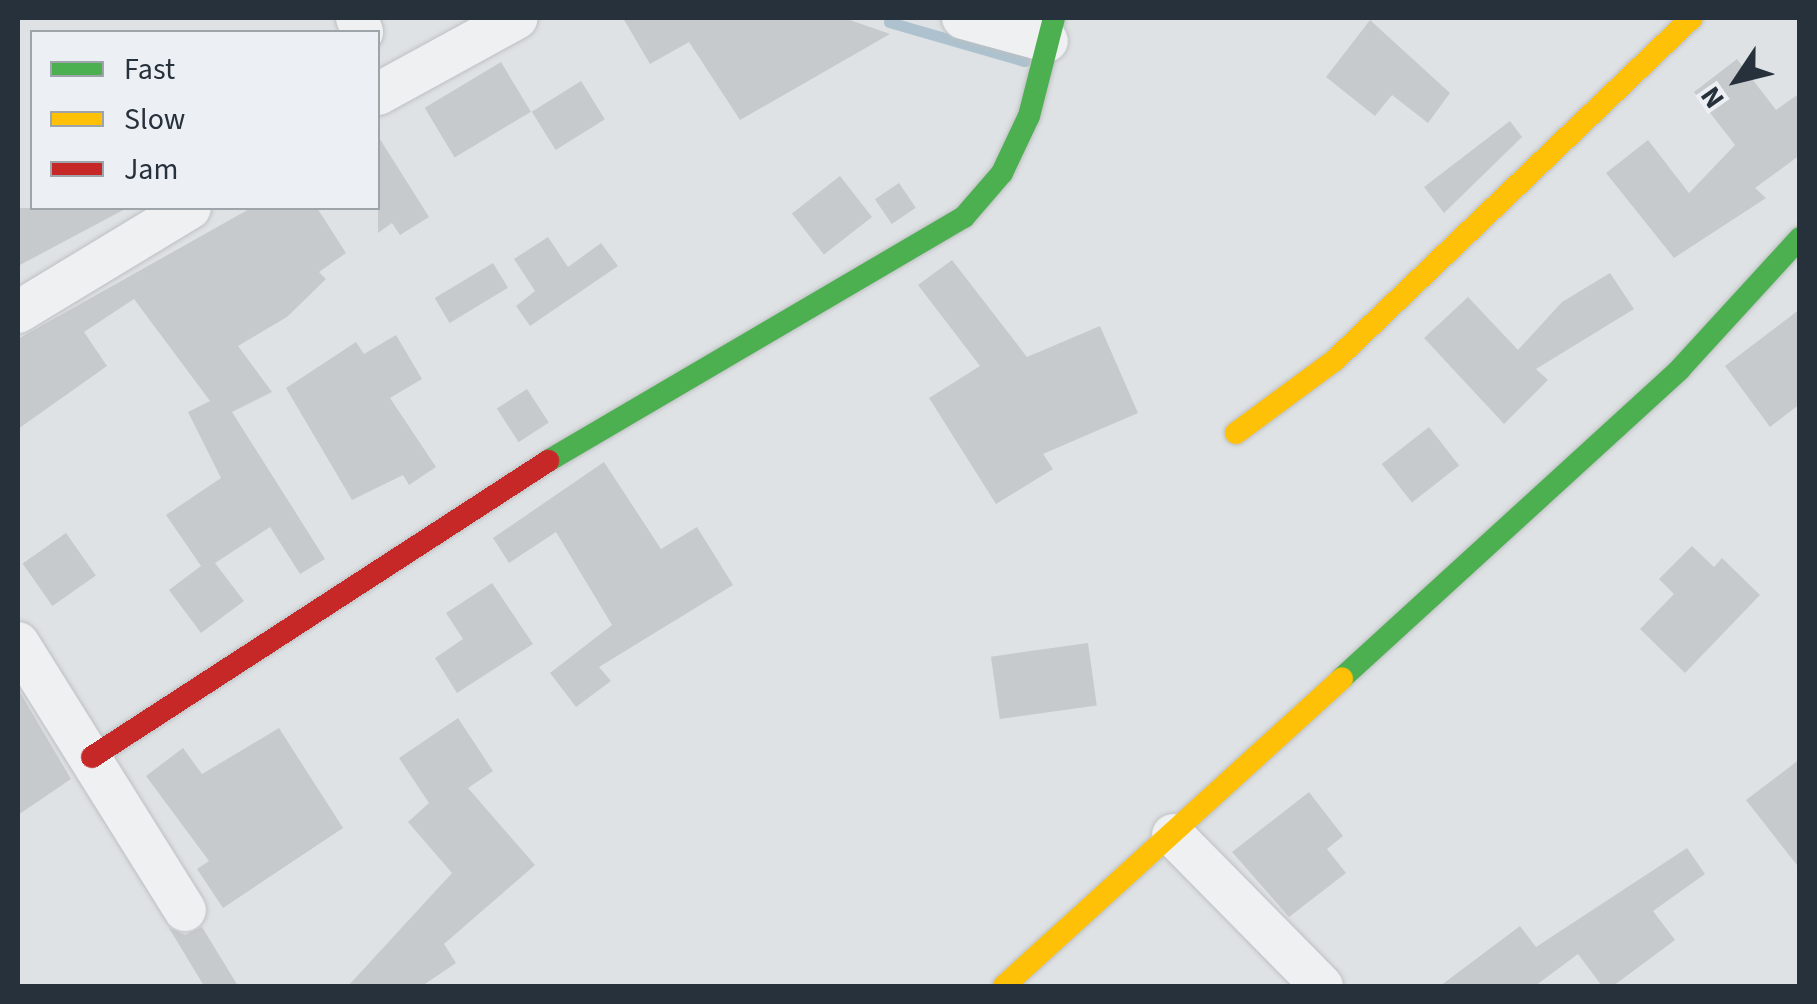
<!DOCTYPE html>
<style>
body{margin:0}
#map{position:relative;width:1817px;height:1004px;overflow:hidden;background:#dfe2e4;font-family:"Source Sans 3",sans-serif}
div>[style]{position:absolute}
.stream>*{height:11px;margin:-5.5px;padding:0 5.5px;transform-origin:5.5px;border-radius:5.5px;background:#adc2ce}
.building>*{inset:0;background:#c7cacc;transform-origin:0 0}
.roads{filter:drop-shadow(0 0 2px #bdc0c2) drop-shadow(0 0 2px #bdc0c2)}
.street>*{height:42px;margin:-21px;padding:0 21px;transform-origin:21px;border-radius:21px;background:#eef0f1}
.fast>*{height:22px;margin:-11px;padding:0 11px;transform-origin:11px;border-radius:11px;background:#4caf50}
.slow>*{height:22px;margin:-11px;padding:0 11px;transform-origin:11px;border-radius:11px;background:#ffc107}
.jam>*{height:22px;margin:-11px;padding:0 11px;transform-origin:11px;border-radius:11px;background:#c62828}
span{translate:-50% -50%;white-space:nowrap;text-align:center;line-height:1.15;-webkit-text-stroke:8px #ecf0f4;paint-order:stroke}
.frame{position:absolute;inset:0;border:20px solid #27313c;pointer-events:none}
.legend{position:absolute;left:30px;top:30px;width:350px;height:180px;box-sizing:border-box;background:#ecf0f4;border:2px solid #9da4aa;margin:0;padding:12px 18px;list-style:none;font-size:30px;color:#27313c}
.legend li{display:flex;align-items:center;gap:20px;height:50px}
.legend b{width:50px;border:2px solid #9da4aa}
.north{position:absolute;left:1687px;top:30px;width:100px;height:100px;-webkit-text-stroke:8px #ecf0f4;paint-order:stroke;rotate:235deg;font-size:28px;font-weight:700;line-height:40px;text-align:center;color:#27313c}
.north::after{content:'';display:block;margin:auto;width:35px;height:45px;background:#27313c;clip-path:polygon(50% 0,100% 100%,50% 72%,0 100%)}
</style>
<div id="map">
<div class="stream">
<div style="left:889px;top:22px;width:141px;rotate:16.1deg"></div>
</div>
<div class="building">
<div style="clip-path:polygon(623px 18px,844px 18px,890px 34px,740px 120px,689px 42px,650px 64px)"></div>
<div style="clip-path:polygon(1370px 20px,1450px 93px,1428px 123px,1392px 95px,1375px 116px,1326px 77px)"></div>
<div style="clip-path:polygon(1737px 59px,1776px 110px,1800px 93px,1800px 155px,1755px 188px,1766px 198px,1674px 258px,1606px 173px,1648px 140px,1689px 193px,1735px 145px,1694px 92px)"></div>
<div style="left:501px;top:62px;width:58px;height:89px;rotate:59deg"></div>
<div style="left:581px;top:81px;width:45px;height:58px;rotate:58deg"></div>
<div style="clip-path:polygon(1510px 121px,1522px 137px,1444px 213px,1424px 187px)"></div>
<div style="clip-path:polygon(378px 136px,429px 217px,400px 235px,392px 223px,378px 233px)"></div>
<div style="left:840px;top:176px;width:52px;height:61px;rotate:52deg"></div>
<div style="left:899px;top:183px;width:30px;height:29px;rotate:56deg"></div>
<div style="clip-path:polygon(18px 208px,127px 208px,18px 266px)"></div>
<div style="clip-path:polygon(251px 208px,317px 208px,346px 253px,319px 272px,326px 279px,287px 317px,238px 346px,272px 392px,232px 412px,325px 559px,300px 574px,270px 527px,215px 563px,244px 601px,201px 633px,169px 590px,201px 566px,166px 515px,221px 478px,188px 412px,210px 401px,134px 299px,84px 332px,107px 366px,18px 429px,18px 339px)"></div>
<div style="clip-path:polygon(548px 237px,568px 267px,601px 243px,618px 266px,530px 326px,516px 306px,535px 291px,514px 259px)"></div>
<div style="clip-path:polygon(952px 260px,1027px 357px,1100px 326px,1138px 413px,1043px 454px,1053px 469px,996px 504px,929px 398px,980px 366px,918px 285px)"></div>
<div style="left:493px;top:263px;width:29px;height:68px;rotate:59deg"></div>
<div style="clip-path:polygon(1610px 273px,1634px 309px,1536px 369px,1548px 380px,1504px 424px,1424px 338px,1468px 297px,1518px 350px,1562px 302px)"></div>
<div style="clip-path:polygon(1800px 309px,1800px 404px,1770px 427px,1725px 366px)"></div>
<div style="clip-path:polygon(396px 335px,422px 379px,390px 398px,436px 467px,409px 485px,403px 475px,352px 500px,286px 388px,356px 342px,364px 354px)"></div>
<div style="left:527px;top:389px;width:40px;height:36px;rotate:57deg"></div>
<div style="left:1429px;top:427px;width:49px;height:60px;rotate:52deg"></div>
<div style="clip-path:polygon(604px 462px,661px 549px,697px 527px,733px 585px,599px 667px,611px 681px,576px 707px,550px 673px,612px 625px,556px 532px,509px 563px,493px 538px)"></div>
<div style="left:66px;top:533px;width:52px;height:53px;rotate:55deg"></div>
<div style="clip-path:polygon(1692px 546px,1714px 567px,1722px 558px,1760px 595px,1685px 673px,1640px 629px,1674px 594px,1659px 579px)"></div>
<div style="clip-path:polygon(492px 583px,533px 644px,457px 693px,435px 658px,463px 639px,446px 613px)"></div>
<div style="left:1088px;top:643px;width:63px;height:98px;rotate:82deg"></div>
<div style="clip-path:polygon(18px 689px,71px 779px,18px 815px)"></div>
<div style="clip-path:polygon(458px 718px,493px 771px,468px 788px,535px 865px,444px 944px,456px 963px,422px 986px,348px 986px,452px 873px,408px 822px,429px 803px,399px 758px)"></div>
<div style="clip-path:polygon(279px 728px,343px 828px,223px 908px,197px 869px,209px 861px,146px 776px,183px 748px,202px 774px)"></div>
<div style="clip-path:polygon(1800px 759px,1800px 869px,1746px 800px)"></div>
<div style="clip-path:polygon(1309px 792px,1343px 836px,1327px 849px,1346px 873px,1289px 917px,1232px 852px)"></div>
<div style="clip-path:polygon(1687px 848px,1705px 874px,1653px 911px,1675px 940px,1613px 986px,1602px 986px,1578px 954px,1535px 986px,1440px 986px,1520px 926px,1536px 947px)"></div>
<div style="clip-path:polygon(202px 927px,238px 986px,204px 986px,169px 928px,185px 935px)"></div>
</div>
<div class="roads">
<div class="street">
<div style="left:357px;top:18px;width:15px;rotate:70deg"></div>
<div style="left:963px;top:18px;width:87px;rotate:15.3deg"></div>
<div style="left:378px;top:94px;width:158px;rotate:-28.7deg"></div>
<div style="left:18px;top:312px;width:201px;rotate:-31.2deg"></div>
<div style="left:18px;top:643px;width:315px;rotate:58deg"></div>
<div style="left:1173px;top:835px;width:212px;rotate:45.4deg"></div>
</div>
<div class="fast">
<div style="left:548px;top:461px;width:482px;rotate:-30.4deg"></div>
<div style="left:964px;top:217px;width:58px;rotate:-49.2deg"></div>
<div style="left:1002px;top:173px;width:63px;rotate:-64.7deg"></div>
<div style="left:1029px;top:116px;width:101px;rotate:-75.7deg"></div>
<div style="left:1342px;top:678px;width:457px;rotate:-42.4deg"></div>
<div style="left:1679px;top:370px;width:179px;rotate:-47.5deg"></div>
</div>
<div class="slow">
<div style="left:1236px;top:433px;width:123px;rotate:-36.4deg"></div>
<div style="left:1335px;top:360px;width:494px;rotate:-43.8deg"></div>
<div style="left:1004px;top:986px;width:457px;rotate:-42.3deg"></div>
</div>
<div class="jam">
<div style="left:92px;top:757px;width:544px;rotate:-32.99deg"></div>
</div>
</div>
<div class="frame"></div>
<ul class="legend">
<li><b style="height:12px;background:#4caf50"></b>Fast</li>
<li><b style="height:12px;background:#ffc107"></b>Slow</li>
<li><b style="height:12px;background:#c62828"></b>Jam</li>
</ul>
<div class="north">N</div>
</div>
